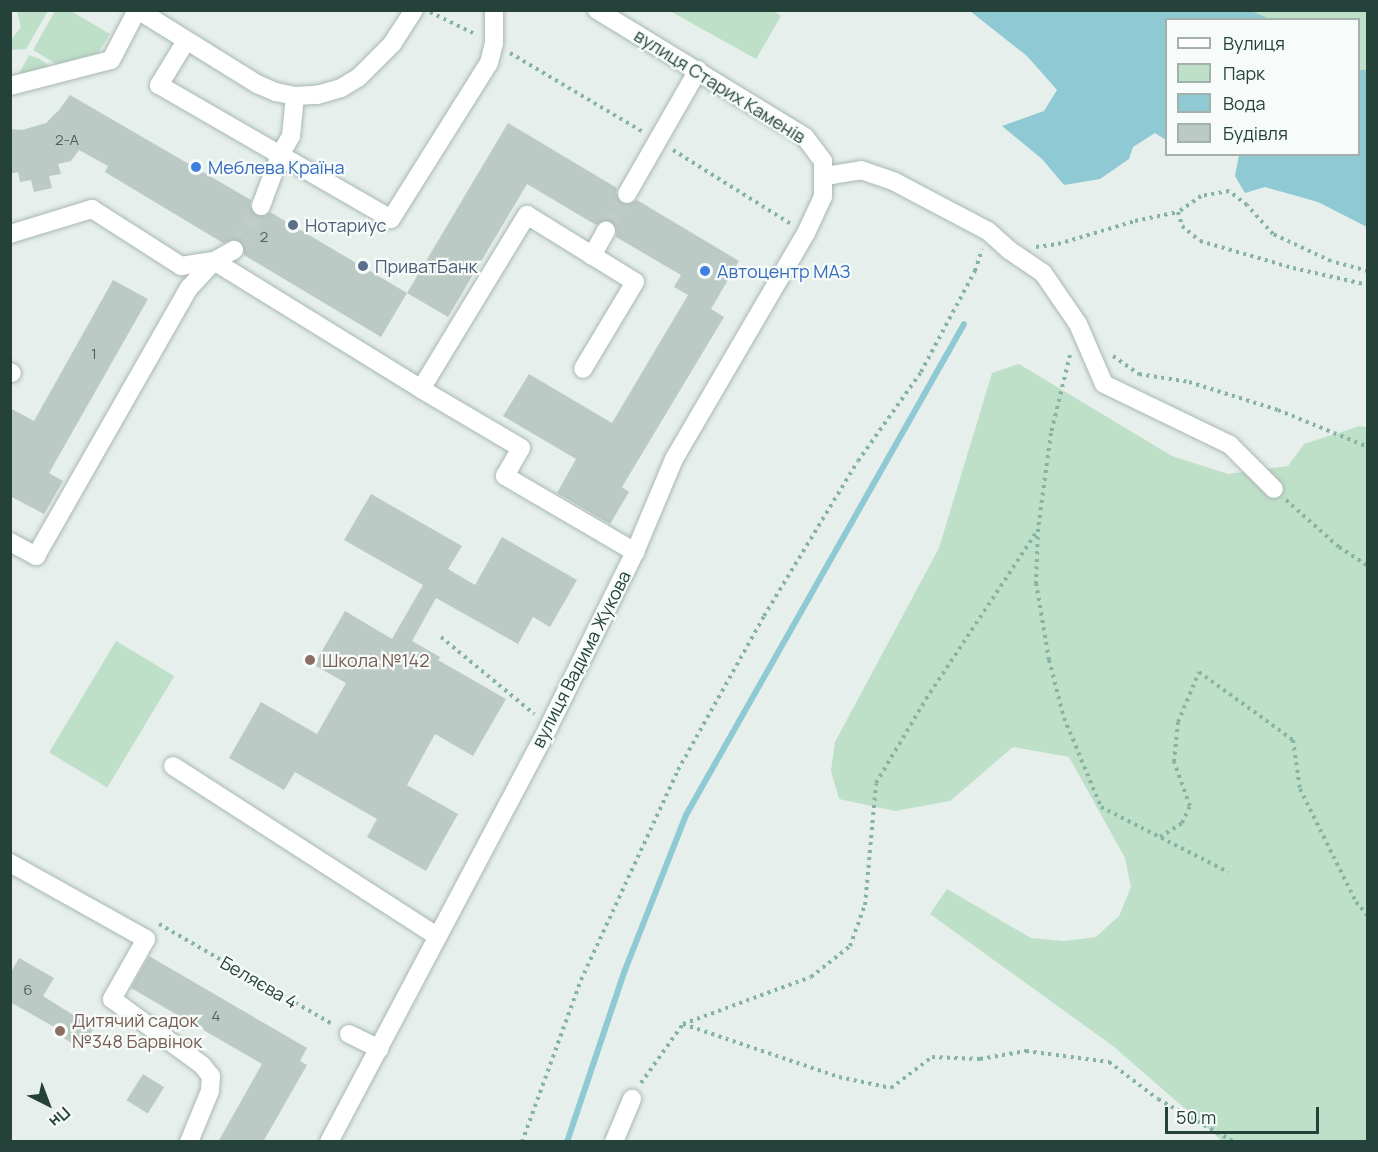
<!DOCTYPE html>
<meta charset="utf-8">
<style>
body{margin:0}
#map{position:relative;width:1378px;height:1152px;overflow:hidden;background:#e6efeb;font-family:Manrope,sans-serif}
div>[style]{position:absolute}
.green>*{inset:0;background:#bfe0c8;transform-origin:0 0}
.water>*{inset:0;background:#8ec9d4}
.stream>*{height:6px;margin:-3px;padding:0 3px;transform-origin:3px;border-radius:3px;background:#8ec9d4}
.building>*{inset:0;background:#bbcac4;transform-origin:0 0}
.minor-tunnel>*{height:18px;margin-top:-9px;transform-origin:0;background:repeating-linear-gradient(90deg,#bfccc8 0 18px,transparent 0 27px)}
.path>*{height:4px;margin-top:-2px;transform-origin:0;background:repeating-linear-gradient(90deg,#86b3a5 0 3px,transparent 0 7.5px)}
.roads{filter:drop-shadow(0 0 2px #a8b8b2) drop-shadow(0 0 2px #a8b8b2)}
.minor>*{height:18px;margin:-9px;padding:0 9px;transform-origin:9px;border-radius:9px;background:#fff}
.dots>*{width:16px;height:16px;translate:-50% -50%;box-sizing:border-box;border:3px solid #f7fbf9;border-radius:50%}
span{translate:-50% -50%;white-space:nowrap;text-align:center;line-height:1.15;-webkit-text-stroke:4.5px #f7fbf9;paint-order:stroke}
.number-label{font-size:15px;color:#4a645c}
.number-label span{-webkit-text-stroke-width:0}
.street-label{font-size:18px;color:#24423a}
.shop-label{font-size:18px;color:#366cbe}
.left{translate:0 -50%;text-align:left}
.service-label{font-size:18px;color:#4e5e75}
.education-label{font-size:18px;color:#785e54}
.frame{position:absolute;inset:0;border:12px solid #24423a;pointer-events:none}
.legend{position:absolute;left:1165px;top:18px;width:195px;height:138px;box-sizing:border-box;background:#f7fbf9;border:2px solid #a3b1ad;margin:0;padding:8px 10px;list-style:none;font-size:18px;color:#24423a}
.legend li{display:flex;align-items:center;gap:12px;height:30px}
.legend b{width:30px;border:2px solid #a3b1ad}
.north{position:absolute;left:18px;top:1074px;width:60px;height:60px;-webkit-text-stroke:4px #f7fbf9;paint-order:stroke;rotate:138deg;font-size:16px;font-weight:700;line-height:24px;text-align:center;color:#24423a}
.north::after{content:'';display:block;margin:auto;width:21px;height:27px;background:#24423a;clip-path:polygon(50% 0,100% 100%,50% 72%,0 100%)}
.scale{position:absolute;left:1165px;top:1107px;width:154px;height:27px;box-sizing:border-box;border:3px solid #24423a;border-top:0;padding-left:8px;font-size:18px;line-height:21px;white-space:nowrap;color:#24423a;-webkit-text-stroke:4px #f7fbf9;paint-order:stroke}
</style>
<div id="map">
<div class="green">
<div style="clip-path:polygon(772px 10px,781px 16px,756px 59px,670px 11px)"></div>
<div style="clip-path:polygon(17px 11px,48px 11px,26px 49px,12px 50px,11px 44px,11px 40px,21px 27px)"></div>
<div style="clip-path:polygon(55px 11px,71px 11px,110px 34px,98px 53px,56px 64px,33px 50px)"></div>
<div style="clip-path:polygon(1249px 11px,1367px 11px,1367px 70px,1359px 70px,1358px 20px,1270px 19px)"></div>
<div style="clip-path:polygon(29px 55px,40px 59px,49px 66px,19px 74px)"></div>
<div style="clip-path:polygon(1019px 364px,1172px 456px,1228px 474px,1288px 466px,1304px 444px,1360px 426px,1367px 427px,1367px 1141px,1222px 1141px,1113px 1046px,930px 914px,947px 889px,1031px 938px,1064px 941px,1096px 937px,1119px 916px,1131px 887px,1125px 858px,1069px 757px,1013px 747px,950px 801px,895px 811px,839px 799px,831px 771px,835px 742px,939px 548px,992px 373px)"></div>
<div style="left:116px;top:641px;width:68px;height:130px;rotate:31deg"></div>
</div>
<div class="water">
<div style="clip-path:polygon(1249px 10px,1270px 19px,1166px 20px,1166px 140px,1155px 133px,1133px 147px,1129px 159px,1100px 179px,1064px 185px,1042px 159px,1002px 126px,1044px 111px,1057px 90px,1027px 56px,970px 11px)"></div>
<div style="clip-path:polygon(1359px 70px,1367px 70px,1367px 227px,1318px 202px,1265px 187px,1245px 193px,1235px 176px,1239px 155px,1358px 154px)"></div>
</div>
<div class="stream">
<div style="left:567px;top:1142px;width:182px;rotate:-71.4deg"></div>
<div style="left:625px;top:970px;width:167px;rotate:-68.5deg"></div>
<div style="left:686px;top:815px;width:564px;rotate:-60.48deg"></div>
</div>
<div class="building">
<div style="clip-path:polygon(70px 95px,251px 200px,250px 208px,257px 216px,263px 217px,270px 212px,407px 293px,381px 337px,244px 255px,244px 245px,239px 240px,234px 239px,223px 243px,105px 172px,108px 166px,79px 150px,71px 161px,58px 164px,61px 174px,49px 176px,52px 188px,34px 192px,31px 180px,20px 182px,18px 172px,10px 174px,10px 129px,22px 130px,46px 123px,59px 110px)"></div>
<div style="clip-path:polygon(508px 123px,617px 188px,616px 195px,621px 203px,628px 205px,637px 200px,739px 261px,711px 309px,724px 317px,622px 487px,629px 492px,610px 524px,557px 493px,576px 459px,503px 416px,529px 374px,612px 423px,688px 295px,674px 287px,681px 275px,616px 237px,617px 230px,612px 222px,605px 220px,596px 225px,527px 184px,448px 317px,407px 293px)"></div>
<div style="clip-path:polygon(113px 280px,148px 299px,49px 473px,63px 481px,44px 514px,10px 496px,10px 408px,34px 421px)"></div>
<div style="clip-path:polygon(371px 494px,462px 546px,448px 569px,475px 585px,502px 537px,577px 580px,550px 627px,533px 617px,518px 644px,436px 598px,412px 641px,440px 657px,438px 660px,506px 699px,473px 756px,435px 734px,407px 785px,458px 814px,426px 871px,367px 837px,377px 819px,295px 772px,284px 790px,229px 758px,261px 702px,317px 734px,346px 683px,314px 665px,345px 611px,392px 639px,423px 585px,344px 540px)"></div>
<div style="clip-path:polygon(149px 956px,307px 1048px,300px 1061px,307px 1065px,263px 1142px,218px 1142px,262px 1064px,131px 988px)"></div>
<div style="clip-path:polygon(19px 958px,54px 978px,43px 996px,94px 1028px,81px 1049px,54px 1032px,56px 1028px,10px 1002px,10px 974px)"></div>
<div style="left:143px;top:1074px;width:25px;height:31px;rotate:32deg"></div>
</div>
<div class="minor-tunnel">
<div style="left:606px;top:231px;width:43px;rotate:-60.4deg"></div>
<div style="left:234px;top:250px;width:52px;rotate:-58.5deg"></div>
</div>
<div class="path">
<div style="left:430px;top:12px;width:50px;rotate:26.1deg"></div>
<div style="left:510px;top:53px;width:155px;rotate:30.7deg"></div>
<div style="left:673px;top:150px;width:139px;rotate:32.1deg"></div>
<div style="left:1036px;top:247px;width:22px;rotate:-8deg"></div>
<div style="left:1058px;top:244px;width:80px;rotate:-16.6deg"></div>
<div style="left:1135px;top:221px;width:44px;rotate:-11.8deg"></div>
<div style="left:1368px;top:271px;width:38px;rotate:-165deg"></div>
<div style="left:1331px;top:261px;width:64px;rotate:-155deg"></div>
<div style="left:1273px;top:234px;width:39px;rotate:-132deg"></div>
<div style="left:1247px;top:205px;width:23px;rotate:-142deg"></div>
<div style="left:1229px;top:191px;width:28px;rotate:170deg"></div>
<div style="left:1201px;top:196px;width:28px;rotate:145deg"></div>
<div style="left:1178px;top:212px;width:15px;rotate:74deg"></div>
<div style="left:1182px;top:226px;width:23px;rotate:40deg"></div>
<div style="left:1200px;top:241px;width:97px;rotate:16.2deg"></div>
<div style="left:1293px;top:268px;width:77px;rotate:12.8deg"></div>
<div style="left:1070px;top:355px;width:80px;rotate:103.7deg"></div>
<div style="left:1051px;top:433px;width:97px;rotate:97.7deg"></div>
<div style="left:1038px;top:529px;width:54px;rotate:92.1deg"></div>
<div style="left:1036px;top:583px;width:78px;rotate:80.4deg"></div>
<div style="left:1049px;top:660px;width:60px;rotate:75.5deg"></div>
<div style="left:1064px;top:718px;width:96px;rotate:67.4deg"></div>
<div style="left:1101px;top:807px;width:143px;rotate:27.1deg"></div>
<div style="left:1113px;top:356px;width:32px;rotate:35deg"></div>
<div style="left:1139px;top:374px;width:51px;rotate:9.1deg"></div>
<div style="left:1189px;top:382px;width:93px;rotate:17.5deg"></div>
<div style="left:1278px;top:410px;width:97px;rotate:22.3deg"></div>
<div style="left:1286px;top:500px;width:71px;rotate:41.6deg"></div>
<div style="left:1339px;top:547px;width:35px;rotate:33deg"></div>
<div style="left:441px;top:637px;width:121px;rotate:39.6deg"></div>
<div style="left:1160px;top:837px;width:26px;rotate:-32deg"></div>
<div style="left:1182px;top:823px;width:19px;rotate:-65deg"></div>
<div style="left:1190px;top:806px;width:47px;rotate:-110deg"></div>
<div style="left:1174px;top:762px;width:40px;rotate:-84.3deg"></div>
<div style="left:1178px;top:722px;width:54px;rotate:-67.2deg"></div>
<div style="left:1199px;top:672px;width:116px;rotate:35.9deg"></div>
<div style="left:1293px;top:740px;width:49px;rotate:81.9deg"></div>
<div style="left:1300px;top:789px;width:126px;rotate:63.6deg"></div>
<div style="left:1356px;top:902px;width:18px;rotate:49deg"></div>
<div style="left:159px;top:924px;width:202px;rotate:30deg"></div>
<div style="left:683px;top:1024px;width:165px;rotate:18.8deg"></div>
<div style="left:839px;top:1077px;width:53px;rotate:11.9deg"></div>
<div style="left:891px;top:1088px;width:51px;rotate:-37.1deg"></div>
<div style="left:932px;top:1057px;width:48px;rotate:2.4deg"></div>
<div style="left:980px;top:1059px;width:47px;rotate:-9.9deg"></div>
<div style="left:1026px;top:1051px;width:84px;rotate:7.5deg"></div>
<div style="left:1109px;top:1062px;width:61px;rotate:37.1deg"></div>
<div style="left:1158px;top:1099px;width:87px;rotate:29.5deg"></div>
<div style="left:641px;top:1083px;width:72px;rotate:-54.6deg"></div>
<div style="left:683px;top:1024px;width:136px;rotate:-20.2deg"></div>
<div style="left:811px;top:977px;width:50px;rotate:-38.5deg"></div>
<div style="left:850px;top:946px;width:44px;rotate:-69.9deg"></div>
<div style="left:865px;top:905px;width:122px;rotate:-84.8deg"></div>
<div style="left:876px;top:783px;width:98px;rotate:-59.2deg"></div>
<div style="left:926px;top:699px;width:203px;rotate:-56.5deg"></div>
<div style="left:522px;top:1142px;width:172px;rotate:-70deg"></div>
<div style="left:581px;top:980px;width:231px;rotate:-65.2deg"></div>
<div style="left:678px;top:770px;width:176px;rotate:-60.8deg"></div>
<div style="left:764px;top:616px;width:181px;rotate:-58.8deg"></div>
<div style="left:858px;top:461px;width:109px;rotate:-54.7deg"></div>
<div style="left:921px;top:372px;width:115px;rotate:-61.9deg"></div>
<div style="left:975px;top:271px;width:23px;rotate:-72deg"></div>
</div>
<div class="roads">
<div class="minor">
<div style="left:138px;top:10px;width:140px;rotate:31.9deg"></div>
<div style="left:257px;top:84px;width:21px;rotate:23deg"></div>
<div style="left:276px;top:92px;width:19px;rotate:12deg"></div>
<div style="left:295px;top:96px;width:22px;rotate:-3deg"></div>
<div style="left:317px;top:95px;width:25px;rotate:-16deg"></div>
<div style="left:341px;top:88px;width:21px;rotate:-31deg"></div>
<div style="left:359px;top:77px;width:47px;rotate:-45deg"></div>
<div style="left:392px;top:44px;width:40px;rotate:-57.1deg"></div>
<div style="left:186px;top:41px;width:52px;rotate:121.5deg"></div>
<div style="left:159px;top:85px;width:268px;rotate:30deg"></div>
<div style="left:391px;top:219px;width:184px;rotate:-57.9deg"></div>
<div style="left:489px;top:63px;width:21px;rotate:-76deg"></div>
<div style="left:494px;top:43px;width:33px;rotate:-90deg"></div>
<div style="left:10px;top:86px;width:104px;rotate:-14.4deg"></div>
<div style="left:111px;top:60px;width:56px;rotate:-62.5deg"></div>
<div style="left:825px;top:176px;width:36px;rotate:-9deg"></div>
<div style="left:861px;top:170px;width:36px;rotate:19deg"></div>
<div style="left:895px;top:182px;width:105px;rotate:27.8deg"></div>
<div style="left:988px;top:231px;width:28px;rotate:42deg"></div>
<div style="left:1009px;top:250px;width:41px;rotate:34.1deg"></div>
<div style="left:1043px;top:273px;width:62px;rotate:55.5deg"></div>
<div style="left:1078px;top:324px;width:65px;rotate:66.6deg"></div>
<div style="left:1104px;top:384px;width:140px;rotate:25.8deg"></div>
<div style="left:1230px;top:445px;width:62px;rotate:45deg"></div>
<div style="left:627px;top:194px;width:143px;rotate:-60.2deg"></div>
<div style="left:261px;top:206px;width:54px;rotate:-69.6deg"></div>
<div style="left:280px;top:155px;width:22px;rotate:-60deg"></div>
<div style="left:291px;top:136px;width:40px;rotate:-84.3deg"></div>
<div style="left:10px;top:234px;width:86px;rotate:-17deg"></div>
<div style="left:92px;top:209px;width:106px;rotate:32.6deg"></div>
<div style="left:181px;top:266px;width:33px;rotate:-9deg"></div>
<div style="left:214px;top:261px;width:243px;rotate:31.7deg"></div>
<div style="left:421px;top:389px;width:204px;rotate:-58.7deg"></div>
<div style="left:527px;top:215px;width:127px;rotate:31.8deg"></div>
<div style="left:635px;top:282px;width:101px;rotate:120.9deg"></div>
<div style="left:592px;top:256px;width:29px;rotate:-61deg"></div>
<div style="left:10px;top:372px;width:2px;rotate:27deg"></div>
<div style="left:421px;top:389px;width:116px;rotate:30.5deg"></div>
<div style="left:521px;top:448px;width:32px;rotate:120deg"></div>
<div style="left:505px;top:476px;width:151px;rotate:30.3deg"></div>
<div style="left:10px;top:542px;width:30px;rotate:28deg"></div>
<div style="left:36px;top:556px;width:309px;rotate:-60.3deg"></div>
<div style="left:189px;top:288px;width:37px;rotate:-47deg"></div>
<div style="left:214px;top:261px;width:23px;rotate:-29deg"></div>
<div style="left:173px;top:766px;width:314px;rotate:32.8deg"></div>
<div style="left:10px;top:863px;width:156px;rotate:29.2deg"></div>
<div style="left:146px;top:939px;width:69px;rotate:119.5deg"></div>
<div style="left:112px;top:999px;width:112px;rotate:36.3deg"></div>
<div style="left:202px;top:1065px;width:14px;rotate:51deg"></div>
<div style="left:211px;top:1076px;width:15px;rotate:94deg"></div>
<div style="left:210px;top:1091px;width:55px;rotate:112.4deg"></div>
<div style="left:349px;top:1034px;width:34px;rotate:26deg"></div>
<div style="left:329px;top:1142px;width:471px;rotate:-62.1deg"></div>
<div style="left:549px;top:726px;width:194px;rotate:-63.7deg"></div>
<div style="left:635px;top:552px;width:101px;rotate:-67.2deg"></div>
<div style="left:674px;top:459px;width:262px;rotate:-59.7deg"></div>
<div style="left:806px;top:233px;width:40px;rotate:-65deg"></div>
<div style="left:823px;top:197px;width:36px;rotate:-90deg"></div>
<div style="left:823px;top:161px;width:30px;rotate:-127deg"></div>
<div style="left:805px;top:137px;width:244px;rotate:-148.6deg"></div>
<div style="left:614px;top:1142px;width:47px;rotate:-67.3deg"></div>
</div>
</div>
<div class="dots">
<div style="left:196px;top:167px;background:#3f7fe0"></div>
<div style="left:293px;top:225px;background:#5c6f8a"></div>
<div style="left:363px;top:266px;background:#5c6f8a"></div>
<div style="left:705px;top:271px;background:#3f7fe0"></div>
<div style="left:310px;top:660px;background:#8d6e63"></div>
<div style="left:60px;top:1031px;background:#8d6e63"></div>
</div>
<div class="number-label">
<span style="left:67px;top:140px">2-А</span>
<span style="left:264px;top:237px">2</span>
<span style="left:94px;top:354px">1</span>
<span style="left:28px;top:990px">6</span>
<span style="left:216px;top:1016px">4</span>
</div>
<div class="street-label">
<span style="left:720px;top:86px;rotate:32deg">вулиця Старих Каменів</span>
<span style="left:581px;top:659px;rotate:-63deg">вулиця Вадима Жукова</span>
<span style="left:259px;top:982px;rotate:30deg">Беляєва 4</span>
</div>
<div class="shop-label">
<span class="left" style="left:208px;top:167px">Меблева Країна</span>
<span class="left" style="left:717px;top:271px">Автоцентр МАЗ</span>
</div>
<div class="service-label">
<span class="left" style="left:305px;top:225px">Нотариус</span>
<span class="left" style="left:375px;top:266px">ПриватБанк</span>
</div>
<div class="education-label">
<span class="left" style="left:322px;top:660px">Школа №142</span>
<span class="left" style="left:72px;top:1031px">Дитячий садок<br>№348 Барвінок</span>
</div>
<div class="frame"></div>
<ul class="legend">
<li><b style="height:8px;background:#fff"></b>Вулиця</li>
<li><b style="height:16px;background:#bfe0c8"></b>Парк</li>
<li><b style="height:16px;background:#8ec9d4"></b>Вода</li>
<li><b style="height:16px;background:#bbcac4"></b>Будівля</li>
</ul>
<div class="north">Пн</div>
<div class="scale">50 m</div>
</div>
